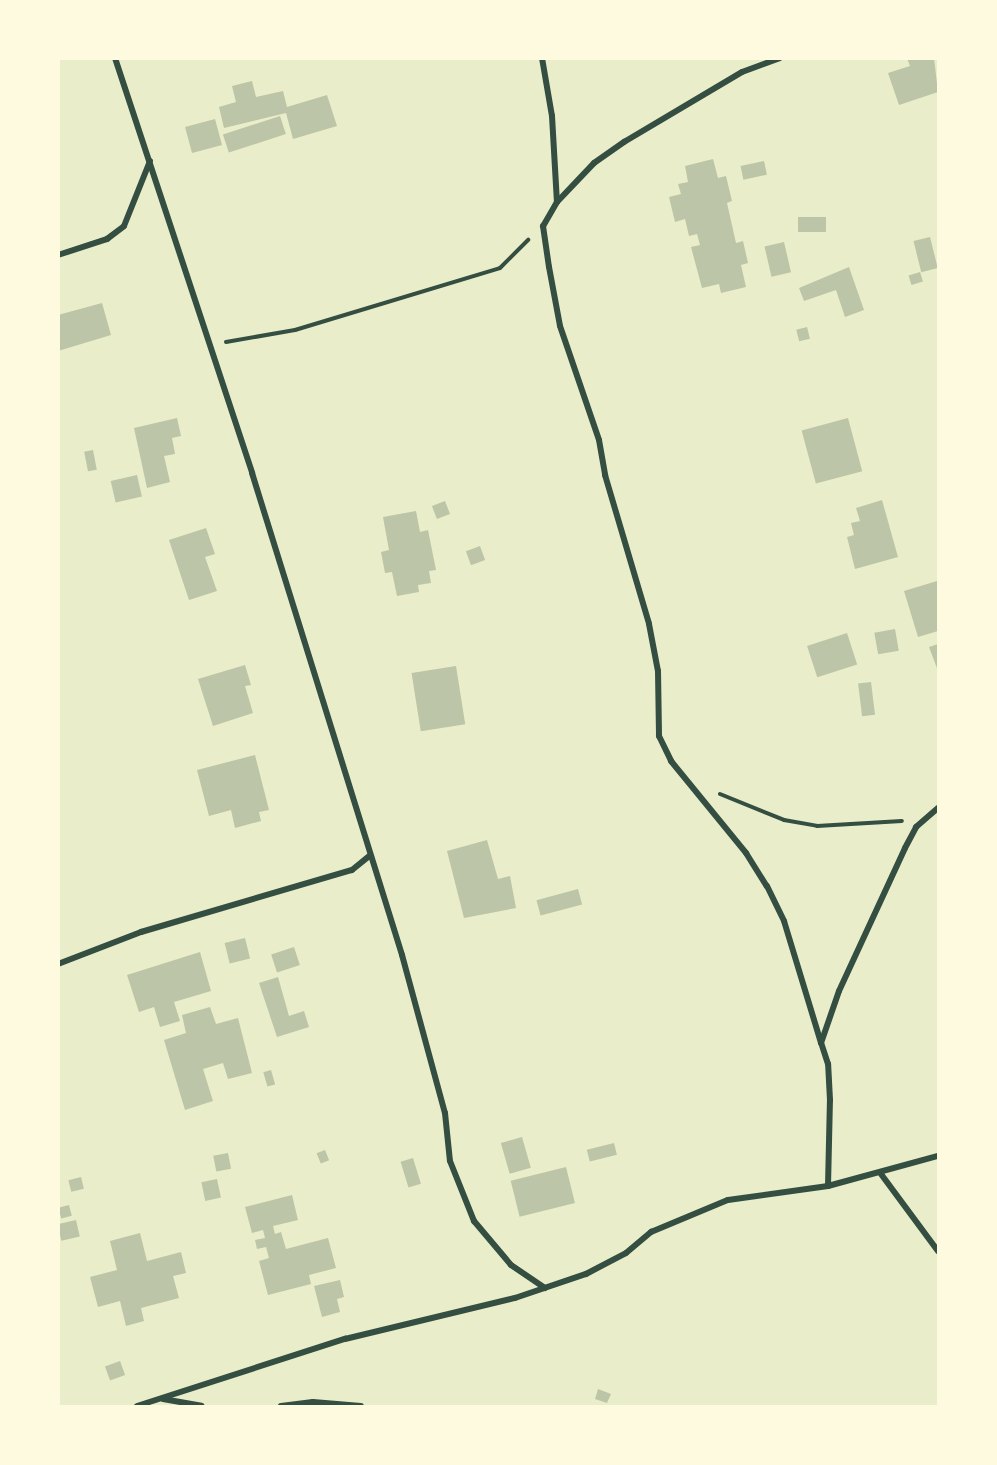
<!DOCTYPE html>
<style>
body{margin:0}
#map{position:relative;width:997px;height:1465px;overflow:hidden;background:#e9edc9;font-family:"Alegreya Sans",sans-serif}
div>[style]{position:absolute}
.building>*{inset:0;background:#bcc5a7;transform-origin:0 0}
.path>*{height:4px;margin:-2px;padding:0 2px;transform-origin:2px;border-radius:2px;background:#344e41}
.minor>*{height:6px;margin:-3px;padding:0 3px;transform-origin:3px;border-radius:3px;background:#344e41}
span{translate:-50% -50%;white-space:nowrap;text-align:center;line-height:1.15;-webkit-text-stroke:4.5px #fefae0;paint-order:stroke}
.frame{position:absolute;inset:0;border:60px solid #fefae0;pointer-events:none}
</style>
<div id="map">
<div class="building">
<div style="clip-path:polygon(907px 58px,934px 58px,938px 92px,899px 105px,888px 73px,910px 66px)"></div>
<div style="clip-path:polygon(252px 81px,256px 97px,283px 91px,287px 107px,327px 95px,337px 126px,293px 139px,286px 113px,224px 128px,219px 107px,236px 102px,232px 86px)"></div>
<div style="left:280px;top:116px;width:19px;height:60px;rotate:72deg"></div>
<div style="left:215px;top:119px;width:27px;height:31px;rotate:75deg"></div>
<div style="clip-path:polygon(713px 159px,718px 178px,726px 176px,732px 201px,727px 203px,736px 243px,743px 241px,748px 263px,741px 265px,746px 287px,721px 293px,719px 284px,702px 288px,691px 247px,700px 245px,697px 234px,689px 236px,685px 219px,675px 222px,669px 197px,681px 194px,678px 184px,688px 182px,685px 166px)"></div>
<div style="left:764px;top:161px;width:14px;height:24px;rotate:78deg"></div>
<div style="left:798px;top:217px;width:28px;height:15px"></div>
<div style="left:930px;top:237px;width:32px;height:17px;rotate:76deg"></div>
<div style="left:784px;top:242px;width:31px;height:20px;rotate:77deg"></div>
<div style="clip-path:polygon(849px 267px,864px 310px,845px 317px,836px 290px,804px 301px,799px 288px)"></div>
<div style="left:920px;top:272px;width:10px;height:12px;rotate:73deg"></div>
<div style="clip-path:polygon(102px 303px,111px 335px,58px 351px,58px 315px)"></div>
<div style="left:807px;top:327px;width:12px;height:11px;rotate:76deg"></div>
<div style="clip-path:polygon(177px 418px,181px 436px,172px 438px,175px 454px,164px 456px,170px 482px,147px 488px,134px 428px)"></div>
<div style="left:848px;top:418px;width:55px;height:48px;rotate:75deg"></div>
<div style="left:93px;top:450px;width:20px;height:9px;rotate:79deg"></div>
<div style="left:137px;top:475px;width:22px;height:27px;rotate:77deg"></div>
<div style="clip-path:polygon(882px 500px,898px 557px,855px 569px,847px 537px,854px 535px,851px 523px,860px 521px,856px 508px)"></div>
<div style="left:445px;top:501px;width:14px;height:14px;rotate:69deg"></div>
<div style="clip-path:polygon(416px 511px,420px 532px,428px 530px,436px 570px,429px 571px,431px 583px,418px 585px,419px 592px,397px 596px,392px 572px,385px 573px,381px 552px,389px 550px,383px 517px)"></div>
<div style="clip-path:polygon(206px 528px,215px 554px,205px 557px,217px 591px,189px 600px,169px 540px)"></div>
<div style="left:480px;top:546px;width:15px;height:15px;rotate:70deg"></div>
<div style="clip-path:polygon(937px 581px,938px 631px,918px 637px,904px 591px)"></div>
<div style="left:895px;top:629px;width:22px;height:21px;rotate:80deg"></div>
<div style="left:847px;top:633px;width:33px;height:42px;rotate:72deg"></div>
<div style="clip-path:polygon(938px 644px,938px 671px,929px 647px)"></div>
<div style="clip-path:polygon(245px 665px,251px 685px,245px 686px,253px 713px,213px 726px,198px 679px)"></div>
<div style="left:456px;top:666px;width:59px;height:45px;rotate:81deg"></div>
<div style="left:871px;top:682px;width:33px;height:13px;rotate:83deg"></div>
<div style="clip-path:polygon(255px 755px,269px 810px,259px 812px,261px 821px,235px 828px,231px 810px,209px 816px,197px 770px)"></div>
<div style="clip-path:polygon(487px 840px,498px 879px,510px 876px,516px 908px,464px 918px,447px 851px)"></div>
<div style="left:578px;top:889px;width:16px;height:43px;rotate:75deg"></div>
<div style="left:245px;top:938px;width:21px;height:21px;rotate:76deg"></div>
<div style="left:294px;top:947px;width:19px;height:24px;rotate:72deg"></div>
<div style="clip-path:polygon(200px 952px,211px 991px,174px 1002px,180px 1021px,160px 1027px,154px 1007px,139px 1012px,127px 975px)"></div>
<div style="clip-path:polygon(278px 977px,289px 1016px,304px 1011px,309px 1027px,277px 1037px,259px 983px)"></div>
<div style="clip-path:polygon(210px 1007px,216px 1024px,238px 1018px,252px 1073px,228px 1079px,223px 1063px,203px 1069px,213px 1101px,185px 1110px,164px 1040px,186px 1033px,182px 1015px)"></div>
<div style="left:271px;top:1070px;width:15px;height:8px;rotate:74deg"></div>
<div style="left:522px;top:1137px;width:32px;height:22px;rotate:74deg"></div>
<div style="left:614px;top:1143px;width:12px;height:28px;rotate:76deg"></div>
<div style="left:325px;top:1150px;width:11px;height:9px;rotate:68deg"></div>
<div style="left:228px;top:1153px;width:16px;height:15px;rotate:79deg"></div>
<div style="left:413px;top:1158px;width:27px;height:13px;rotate:73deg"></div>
<div style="left:566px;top:1167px;width:37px;height:57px;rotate:76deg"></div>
<div style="left:81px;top:1177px;width:12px;height:13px;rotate:76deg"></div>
<div style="left:217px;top:1179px;width:19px;height:16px;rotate:78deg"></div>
<div style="clip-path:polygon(292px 1195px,298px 1220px,273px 1226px,275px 1234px,281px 1232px,286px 1249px,328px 1238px,336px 1268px,309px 1275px,311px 1284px,268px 1295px,259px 1261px,269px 1258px,266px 1247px,257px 1249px,255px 1240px,265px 1238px,263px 1230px,252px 1233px,245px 1207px)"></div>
<div style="left:69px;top:1205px;width:11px;height:11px;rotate:75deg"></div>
<div style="left:76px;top:1220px;width:17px;height:19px;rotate:77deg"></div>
<div style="clip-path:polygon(140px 1233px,147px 1261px,181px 1252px,186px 1273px,173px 1276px,179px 1298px,141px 1308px,144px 1321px,126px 1326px,120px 1301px,98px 1307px,90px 1277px,117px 1270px,110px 1241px)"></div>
<div style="clip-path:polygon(340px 1280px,344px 1297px,337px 1299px,340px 1312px,322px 1317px,314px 1286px)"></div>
<div style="left:120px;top:1361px;width:15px;height:16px;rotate:70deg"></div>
<div style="clip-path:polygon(598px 1389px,611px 1394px,607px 1403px,595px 1399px)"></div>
</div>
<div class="path">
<div style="left:226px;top:342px;width:70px;rotate:-9.9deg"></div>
<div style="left:295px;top:330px;width:214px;rotate:-16.8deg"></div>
<div style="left:500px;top:268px;width:40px;rotate:-45deg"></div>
<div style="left:720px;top:794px;width:69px;rotate:22.1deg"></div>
<div style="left:784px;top:820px;width:34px;rotate:10deg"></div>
<div style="left:817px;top:826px;width:85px;rotate:-3.4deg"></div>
</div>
<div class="minor">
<div style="left:115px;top:58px;width:437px;rotate:71.7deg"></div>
<div style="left:252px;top:473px;width:505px;rotate:72.71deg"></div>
<div style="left:402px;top:955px;width:164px;rotate:74.8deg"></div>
<div style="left:445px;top:1113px;width:48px;rotate:84.1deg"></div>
<div style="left:450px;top:1161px;width:65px;rotate:68.2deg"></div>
<div style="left:474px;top:1221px;width:57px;rotate:49.9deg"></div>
<div style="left:511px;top:1265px;width:41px;rotate:34.1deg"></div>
<div style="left:542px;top:58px;width:59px;rotate:80.2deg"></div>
<div style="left:552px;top:116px;width:86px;rotate:86.7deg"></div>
<div style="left:557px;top:202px;width:28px;rotate:120deg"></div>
<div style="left:543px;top:226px;width:41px;rotate:81.7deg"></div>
<div style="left:549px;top:267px;width:60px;rotate:79.4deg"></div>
<div style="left:560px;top:326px;width:120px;rotate:71.1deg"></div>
<div style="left:599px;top:440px;width:36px;rotate:80deg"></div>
<div style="left:605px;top:475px;width:155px;rotate:73.5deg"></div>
<div style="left:649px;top:624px;width:48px;rotate:79.2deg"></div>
<div style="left:658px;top:671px;width:65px;rotate:89.1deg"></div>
<div style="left:659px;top:736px;width:28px;rotate:64deg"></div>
<div style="left:671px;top:761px;width:119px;rotate:50.8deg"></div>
<div style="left:746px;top:853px;width:39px;rotate:58deg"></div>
<div style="left:767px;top:886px;width:39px;rotate:64deg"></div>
<div style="left:784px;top:921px;width:127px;rotate:73.1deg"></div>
<div style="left:557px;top:202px;width:54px;rotate:-46.5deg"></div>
<div style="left:594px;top:163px;width:37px;rotate:-35deg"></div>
<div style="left:624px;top:142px;width:137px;rotate:-30.7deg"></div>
<div style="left:742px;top:72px;width:40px;rotate:-20.2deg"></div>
<div style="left:58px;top:255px;width:52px;rotate:-18.1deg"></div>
<div style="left:107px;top:239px;width:21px;rotate:-37deg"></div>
<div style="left:124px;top:226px;width:70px;rotate:-68.2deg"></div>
<div style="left:58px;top:964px;width:89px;rotate:-21.1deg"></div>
<div style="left:141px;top:932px;width:220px;rotate:-16.4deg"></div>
<div style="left:352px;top:870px;width:22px;rotate:-39deg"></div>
<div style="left:881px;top:1174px;width:96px;rotate:53.5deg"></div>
<div style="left:828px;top:1186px;width:86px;rotate:-88.7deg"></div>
<div style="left:830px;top:1100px;width:36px;rotate:-93deg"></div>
<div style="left:828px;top:1064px;width:22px;rotate:-108deg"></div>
<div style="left:821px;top:1043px;width:55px;rotate:-70.9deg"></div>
<div style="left:839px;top:991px;width:157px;rotate:-65.2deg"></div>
<div style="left:905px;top:848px;width:24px;rotate:-62deg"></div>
<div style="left:916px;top:827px;width:29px;rotate:-41deg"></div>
<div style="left:163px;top:1399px;width:39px;rotate:10deg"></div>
<div style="left:137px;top:1406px;width:219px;rotate:-17.9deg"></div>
<div style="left:345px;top:1339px;width:175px;rotate:-13.6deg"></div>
<div style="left:515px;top:1298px;width:75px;rotate:-18.7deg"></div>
<div style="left:586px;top:1274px;width:45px;rotate:-27.7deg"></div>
<div style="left:626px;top:1253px;width:33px;rotate:-40deg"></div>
<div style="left:651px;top:1232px;width:83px;rotate:-22.6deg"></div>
<div style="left:728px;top:1200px;width:101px;rotate:-8deg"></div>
<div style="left:828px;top:1186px;width:114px;rotate:-15.3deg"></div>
<div style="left:281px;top:1406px;width:32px;rotate:-7deg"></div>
<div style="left:313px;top:1402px;width:48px;rotate:4.8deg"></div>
</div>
<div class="frame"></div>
</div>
